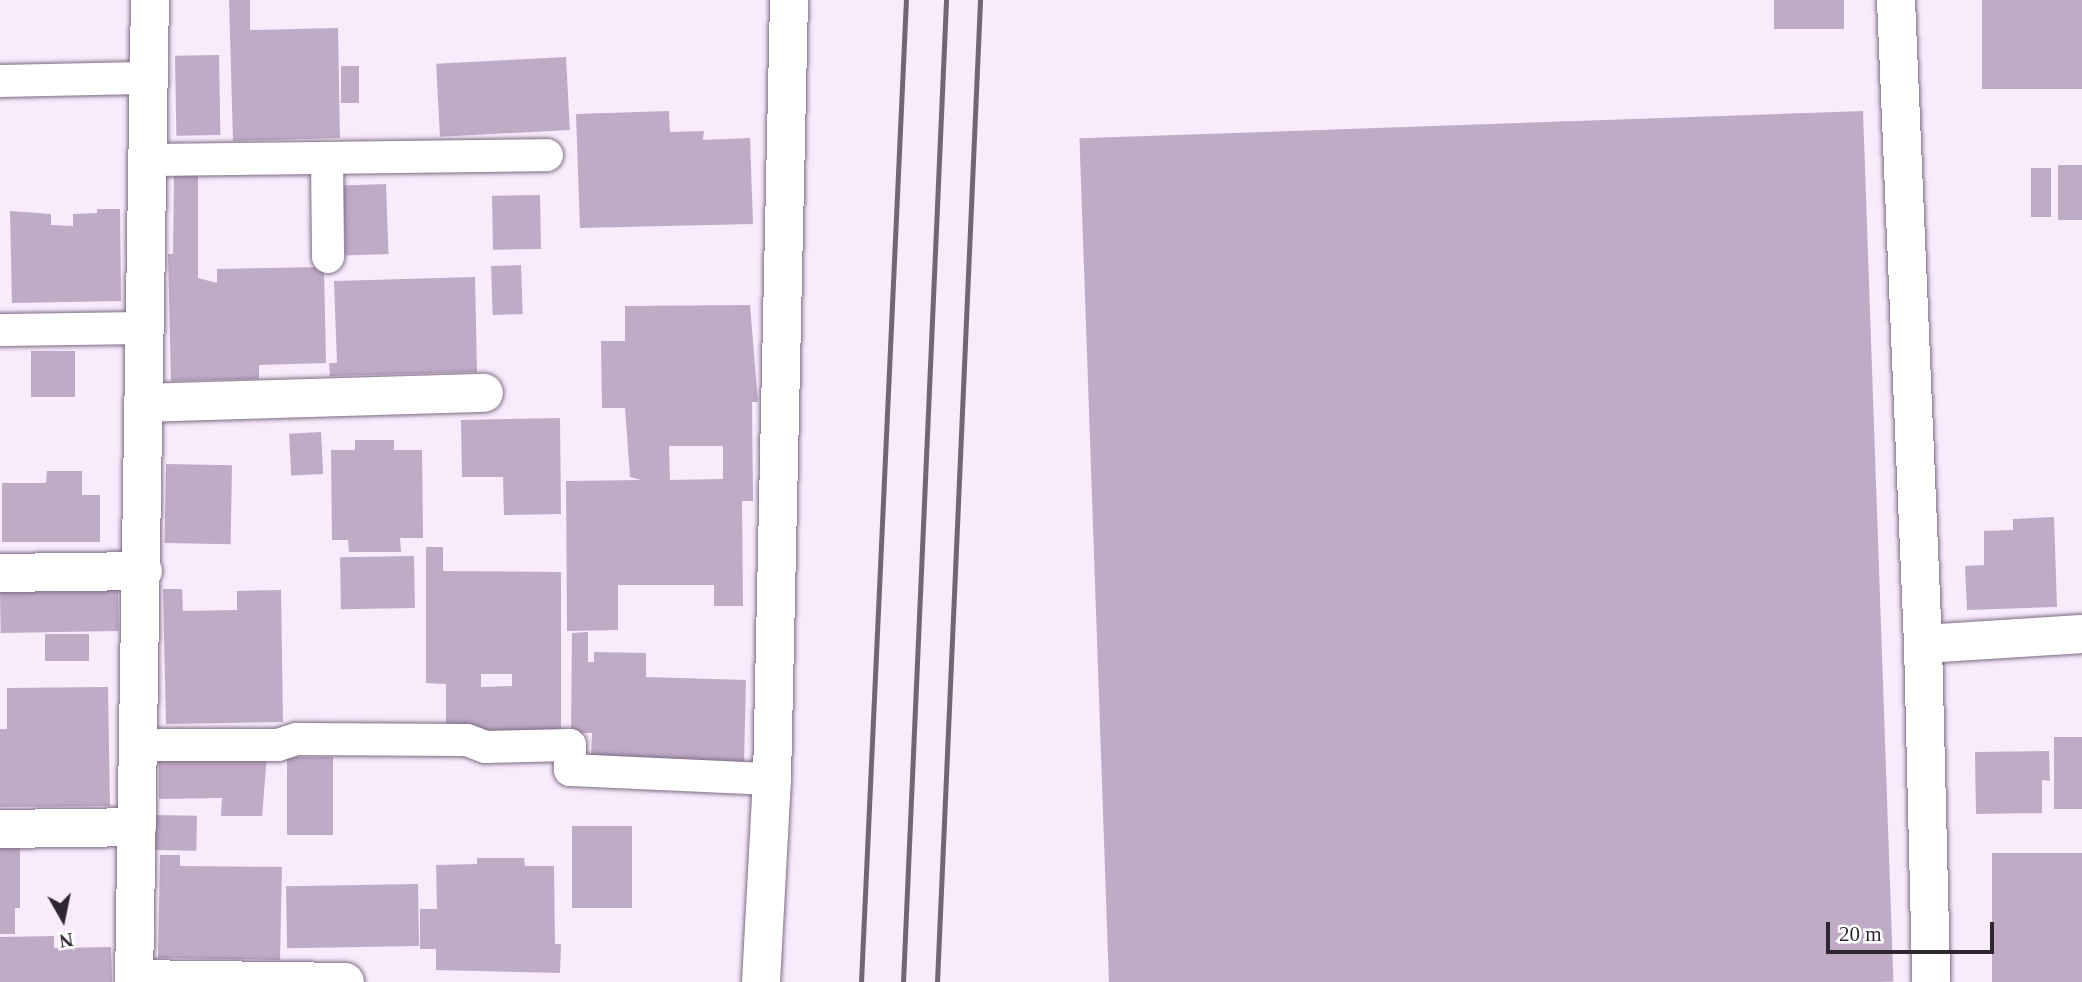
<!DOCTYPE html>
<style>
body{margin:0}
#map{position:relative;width:2082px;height:982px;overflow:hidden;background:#f8ebfc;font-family:"Times New Roman",serif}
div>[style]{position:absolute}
.building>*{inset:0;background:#bfabc6;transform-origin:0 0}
.roads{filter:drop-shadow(0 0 2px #7d6a83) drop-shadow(0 0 2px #7d6a83)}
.service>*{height:32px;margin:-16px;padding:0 16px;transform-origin:16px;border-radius:16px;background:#fff}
.minor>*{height:38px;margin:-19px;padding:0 19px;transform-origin:19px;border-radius:19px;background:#fff}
.rail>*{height:5px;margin:-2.5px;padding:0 2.5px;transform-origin:2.5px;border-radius:2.5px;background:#716773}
span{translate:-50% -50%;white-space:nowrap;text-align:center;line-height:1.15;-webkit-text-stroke:5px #fff;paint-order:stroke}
.north{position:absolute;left:28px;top:884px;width:70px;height:70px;-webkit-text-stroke:5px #fff;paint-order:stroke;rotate:171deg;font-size:19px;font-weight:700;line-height:28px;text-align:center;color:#2e2630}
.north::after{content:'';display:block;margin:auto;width:24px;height:32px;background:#2e2630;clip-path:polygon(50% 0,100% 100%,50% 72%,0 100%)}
.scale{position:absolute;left:1826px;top:922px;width:168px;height:32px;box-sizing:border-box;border:4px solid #2e2630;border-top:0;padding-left:9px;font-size:21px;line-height:24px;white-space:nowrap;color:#2e2630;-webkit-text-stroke:5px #fff;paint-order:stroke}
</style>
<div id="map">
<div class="building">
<div style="clip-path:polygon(229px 0,250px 0,250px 30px,338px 28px,340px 138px,233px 141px)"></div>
<div style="left:1774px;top:0;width:70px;height:29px"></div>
<div style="left:1982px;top:0;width:100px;height:89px"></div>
<div style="left:219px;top:55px;width:80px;height:44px;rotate:89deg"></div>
<div style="left:566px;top:57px;width:73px;height:130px;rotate:87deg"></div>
<div style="left:341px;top:66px;width:18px;height:37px"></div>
<div style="clip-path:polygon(669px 111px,670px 132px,704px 131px,703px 140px,750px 138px,753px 224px,580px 228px,576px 114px)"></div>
<div style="left:1863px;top:111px;width:871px;height:784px;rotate:88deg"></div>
<div style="left:2082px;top:165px;width:55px;height:24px;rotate:90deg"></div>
<div style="left:2031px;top:168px;width:20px;height:49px"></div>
<div style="clip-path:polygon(174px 174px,198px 174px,198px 278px,217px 283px,217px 269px,324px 267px,326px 363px,259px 365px,259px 379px,171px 381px,168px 254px,173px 254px)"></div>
<div style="left:386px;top:184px;width:70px;height:43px;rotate:88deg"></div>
<div style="left:540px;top:195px;width:54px;height:48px;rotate:89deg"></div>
<div style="clip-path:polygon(97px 209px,120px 209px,121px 301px,12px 303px,10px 211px,51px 214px,51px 225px,73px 226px,73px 214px,97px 213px)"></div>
<div style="left:521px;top:265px;width:49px;height:30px;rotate:88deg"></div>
<div style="clip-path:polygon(475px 277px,477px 372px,330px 376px,329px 363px,337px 363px,334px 281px)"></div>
<div style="clip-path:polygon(evenodd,750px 305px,758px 402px,752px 402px,753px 501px,742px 501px,743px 606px,714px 606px,714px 585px,618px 585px,618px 630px,567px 631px,566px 481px,641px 480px,630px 477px,625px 408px,602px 408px,601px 341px,625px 341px,625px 306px,750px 305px,669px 446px,723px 446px,723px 479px,670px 480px,669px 446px)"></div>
<div style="left:31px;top:351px;width:44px;height:46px"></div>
<div style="clip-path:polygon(560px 418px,561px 514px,504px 515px,503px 477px,462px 477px,461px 420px)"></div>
<div style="left:321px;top:432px;width:42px;height:32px;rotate:87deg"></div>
<div style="clip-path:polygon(355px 440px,394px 440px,394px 450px,422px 450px,423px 538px,400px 538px,401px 552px,349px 552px,348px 540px,332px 540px,331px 450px,355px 450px)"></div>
<div style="left:166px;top:464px;width:66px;height:79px;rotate:1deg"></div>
<div style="clip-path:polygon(47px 471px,82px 471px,82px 495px,100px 495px,100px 542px,2px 542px,2px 483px,46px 483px)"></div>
<div style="clip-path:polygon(2054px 517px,2057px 607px,1967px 610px,1965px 566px,1984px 565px,1984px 531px,2013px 530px,2013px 519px)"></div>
<div style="clip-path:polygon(evenodd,426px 547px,443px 547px,443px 571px,561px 572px,561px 736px,446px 730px,446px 684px,426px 683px,426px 547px,481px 674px,512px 674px,512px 686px,481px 687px,481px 674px)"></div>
<div style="left:414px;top:556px;width:52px;height:74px;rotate:89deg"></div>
<div style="clip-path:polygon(163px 589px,182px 589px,183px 611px,237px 610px,237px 591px,281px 590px,283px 722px,166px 724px)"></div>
<div style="left:118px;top:590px;width:41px;height:118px;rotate:89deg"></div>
<div style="clip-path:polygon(588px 632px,588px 662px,594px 662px,594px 652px,646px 653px,646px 677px,746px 680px,744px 763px,591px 760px,592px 733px,571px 733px,572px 633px)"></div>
<div style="left:89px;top:634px;width:27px;height:44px;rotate:90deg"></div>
<div style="clip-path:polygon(108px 687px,110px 806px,0 807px,0 729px,7px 729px,7px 688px)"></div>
<div style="left:2082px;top:737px;width:72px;height:28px;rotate:90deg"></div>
<div style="clip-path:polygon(2049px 751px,2050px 781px,2042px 780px,2042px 813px,1976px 814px,1975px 752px)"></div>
<div style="clip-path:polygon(267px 756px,262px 816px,221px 816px,222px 798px,159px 799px,159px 757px)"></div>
<div style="left:287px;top:757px;width:46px;height:78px"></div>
<div style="left:155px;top:815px;width:42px;height:35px;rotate:1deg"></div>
<div style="left:572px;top:826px;width:60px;height:82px"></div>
<div style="clip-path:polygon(0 845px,20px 845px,20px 908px,15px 908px,15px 934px,0 934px)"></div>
<div style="left:2082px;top:853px;width:129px;height:90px;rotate:90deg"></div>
<div style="clip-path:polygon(160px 855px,180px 855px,180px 866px,282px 867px,280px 960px,158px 958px)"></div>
<div style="clip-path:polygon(477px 858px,524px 858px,525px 866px,554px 866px,555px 944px,561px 944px,560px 973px,436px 970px,436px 949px,420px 949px,420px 909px,437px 909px,436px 865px,477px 864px)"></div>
<div style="left:418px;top:884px;width:62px;height:132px;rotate:89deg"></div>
<div style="clip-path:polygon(54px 936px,54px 948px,111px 947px,112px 982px,0 982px,0 937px)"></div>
</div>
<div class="roads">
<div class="service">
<div style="left:0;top:81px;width:149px;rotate:-1.2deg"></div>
<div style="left:327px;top:158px;width:99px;rotate:89.4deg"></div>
<div style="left:147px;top:160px;width:400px;rotate:-0.7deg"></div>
<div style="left:0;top:330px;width:143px;rotate:-0.8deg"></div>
<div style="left:139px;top:745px;width:139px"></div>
<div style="left:278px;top:745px;width:20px;rotate:-18deg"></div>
<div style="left:297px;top:739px;width:170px;rotate:0.3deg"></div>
<div style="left:467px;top:740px;width:19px;rotate:21deg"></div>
<div style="left:485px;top:747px;width:85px;rotate:-1.3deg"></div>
<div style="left:570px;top:745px;width:25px;rotate:90deg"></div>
<div style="left:570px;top:770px;width:202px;rotate:2.6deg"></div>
</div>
<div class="minor">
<div style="left:1896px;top:0;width:645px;rotate:87.6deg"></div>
<div style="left:1923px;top:644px;width:338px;rotate:88.6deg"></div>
<div style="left:143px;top:403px;width:341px;rotate:-1.7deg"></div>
<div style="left:0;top:573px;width:143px;rotate:-0.8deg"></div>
<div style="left:1923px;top:644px;width:159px;rotate:-3.6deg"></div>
<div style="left:0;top:829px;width:137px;rotate:-0.8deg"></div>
<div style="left:134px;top:979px;width:211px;rotate:0.8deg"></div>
<div style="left:134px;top:982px;width:982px;rotate:-89.07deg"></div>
<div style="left:761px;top:982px;width:203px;rotate:-86.9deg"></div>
<div style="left:772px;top:779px;width:779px;rotate:-88.75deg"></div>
</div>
</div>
<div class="rail">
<div style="left:861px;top:982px;width:983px;rotate:-87.38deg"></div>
<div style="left:903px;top:982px;width:983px;rotate:-87.49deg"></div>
<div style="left:937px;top:982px;width:983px;rotate:-87.49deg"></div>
</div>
<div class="north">N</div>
<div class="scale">20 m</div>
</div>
